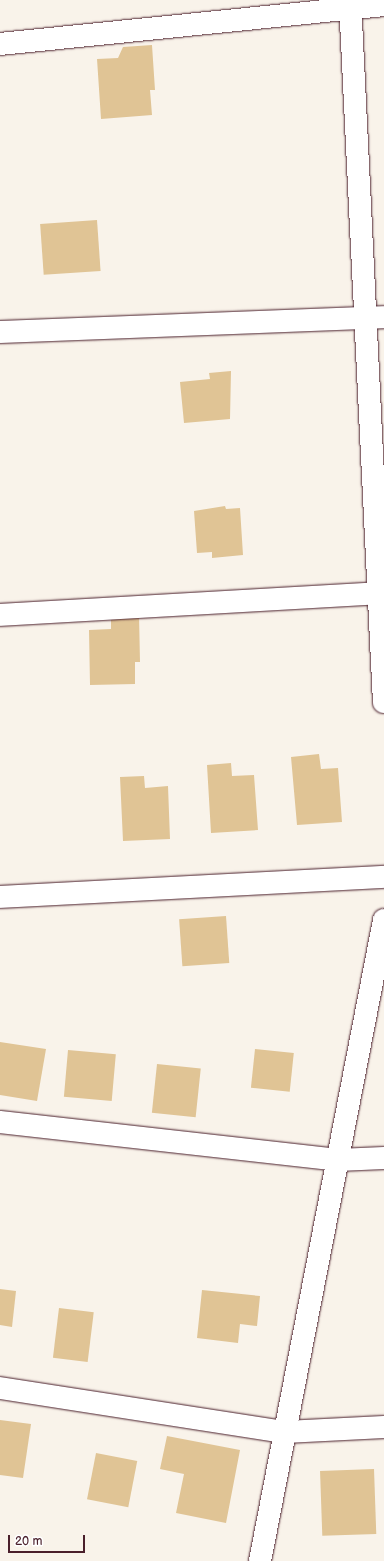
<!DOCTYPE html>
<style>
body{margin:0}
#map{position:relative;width:384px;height:1561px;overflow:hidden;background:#f9f3ea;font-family:"Balsamiq Sans",sans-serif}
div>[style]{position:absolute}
.building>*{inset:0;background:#e0c495;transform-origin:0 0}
.roads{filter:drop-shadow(0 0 1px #4a1f2b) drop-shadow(0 0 1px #4a1f2b)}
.minor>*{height:22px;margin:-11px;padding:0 11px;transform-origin:11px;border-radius:11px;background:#fff}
span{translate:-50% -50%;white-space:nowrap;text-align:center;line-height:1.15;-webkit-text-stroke:3px #fff;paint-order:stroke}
.scale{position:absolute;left:8px;top:1535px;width:77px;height:18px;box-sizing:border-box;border:2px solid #4a1f2b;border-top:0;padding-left:5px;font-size:12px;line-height:14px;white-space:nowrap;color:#4a1f2b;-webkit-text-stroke:3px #fff;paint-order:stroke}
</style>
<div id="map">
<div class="building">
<div style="clip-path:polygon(152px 45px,155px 90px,150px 90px,152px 115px,101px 119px,97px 59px,118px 58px,123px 47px)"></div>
<div style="left:97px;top:220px;width:51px;height:57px;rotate:86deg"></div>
<div style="clip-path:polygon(231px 371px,230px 419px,184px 423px,180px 382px,210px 379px,209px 373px)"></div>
<div style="clip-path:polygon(225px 506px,226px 509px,240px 508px,243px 555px,212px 558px,212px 552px,197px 553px,194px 511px)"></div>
<div style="clip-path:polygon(139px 614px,140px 662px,135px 662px,135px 684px,90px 685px,89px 630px,111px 629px,111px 615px)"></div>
<div style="clip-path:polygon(319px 754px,321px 769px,338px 768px,342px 822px,297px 825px,291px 757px)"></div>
<div style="clip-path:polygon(231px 763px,232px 776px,254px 775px,258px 830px,211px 833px,207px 765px)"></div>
<div style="clip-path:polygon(144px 776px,145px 788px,168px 786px,170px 839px,123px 841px,120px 777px)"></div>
<div style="left:226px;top:916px;width:47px;height:47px;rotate:86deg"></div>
<div style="clip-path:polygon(0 1042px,46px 1049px,37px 1101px,0 1095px)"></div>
<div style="left:255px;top:1049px;width:39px;height:39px;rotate:6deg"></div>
<div style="left:68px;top:1050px;width:48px;height:47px;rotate:5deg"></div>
<div style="left:157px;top:1064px;width:44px;height:49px;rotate:6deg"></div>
<div style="clip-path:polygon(0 1289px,16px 1291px,12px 1327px,0 1325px)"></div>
<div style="clip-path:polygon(202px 1290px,260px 1296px,257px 1326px,240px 1324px,238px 1343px,197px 1338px)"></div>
<div style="left:59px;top:1308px;width:35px;height:50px;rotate:7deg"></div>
<div style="clip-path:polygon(0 1420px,31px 1424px,23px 1478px,0 1475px)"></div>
<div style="clip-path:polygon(167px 1436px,240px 1450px,226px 1523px,176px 1513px,184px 1474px,160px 1469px)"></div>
<div style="left:96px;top:1453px;width:42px;height:47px;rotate:11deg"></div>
<div style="left:374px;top:1469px;width:65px;height:54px;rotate:88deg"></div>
</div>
<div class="roads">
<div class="minor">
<div style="left:350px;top:0;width:703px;rotate:87.23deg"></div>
<div style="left:0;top:44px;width:386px;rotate:-5.8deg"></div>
<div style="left:0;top:332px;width:384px;rotate:-2.2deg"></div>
<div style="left:0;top:615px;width:385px;rotate:-3.3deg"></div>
<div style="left:0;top:897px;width:385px;rotate:-3deg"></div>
<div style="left:0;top:1122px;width:340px;rotate:6.4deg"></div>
<div style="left:338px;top:1160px;width:46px;rotate:-2.5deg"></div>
<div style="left:0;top:1388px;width:288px;rotate:8.8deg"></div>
<div style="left:285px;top:1432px;width:99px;rotate:-2.9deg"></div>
<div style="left:260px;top:1561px;width:653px;rotate:-79.05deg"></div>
</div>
</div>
<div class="scale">20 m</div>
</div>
